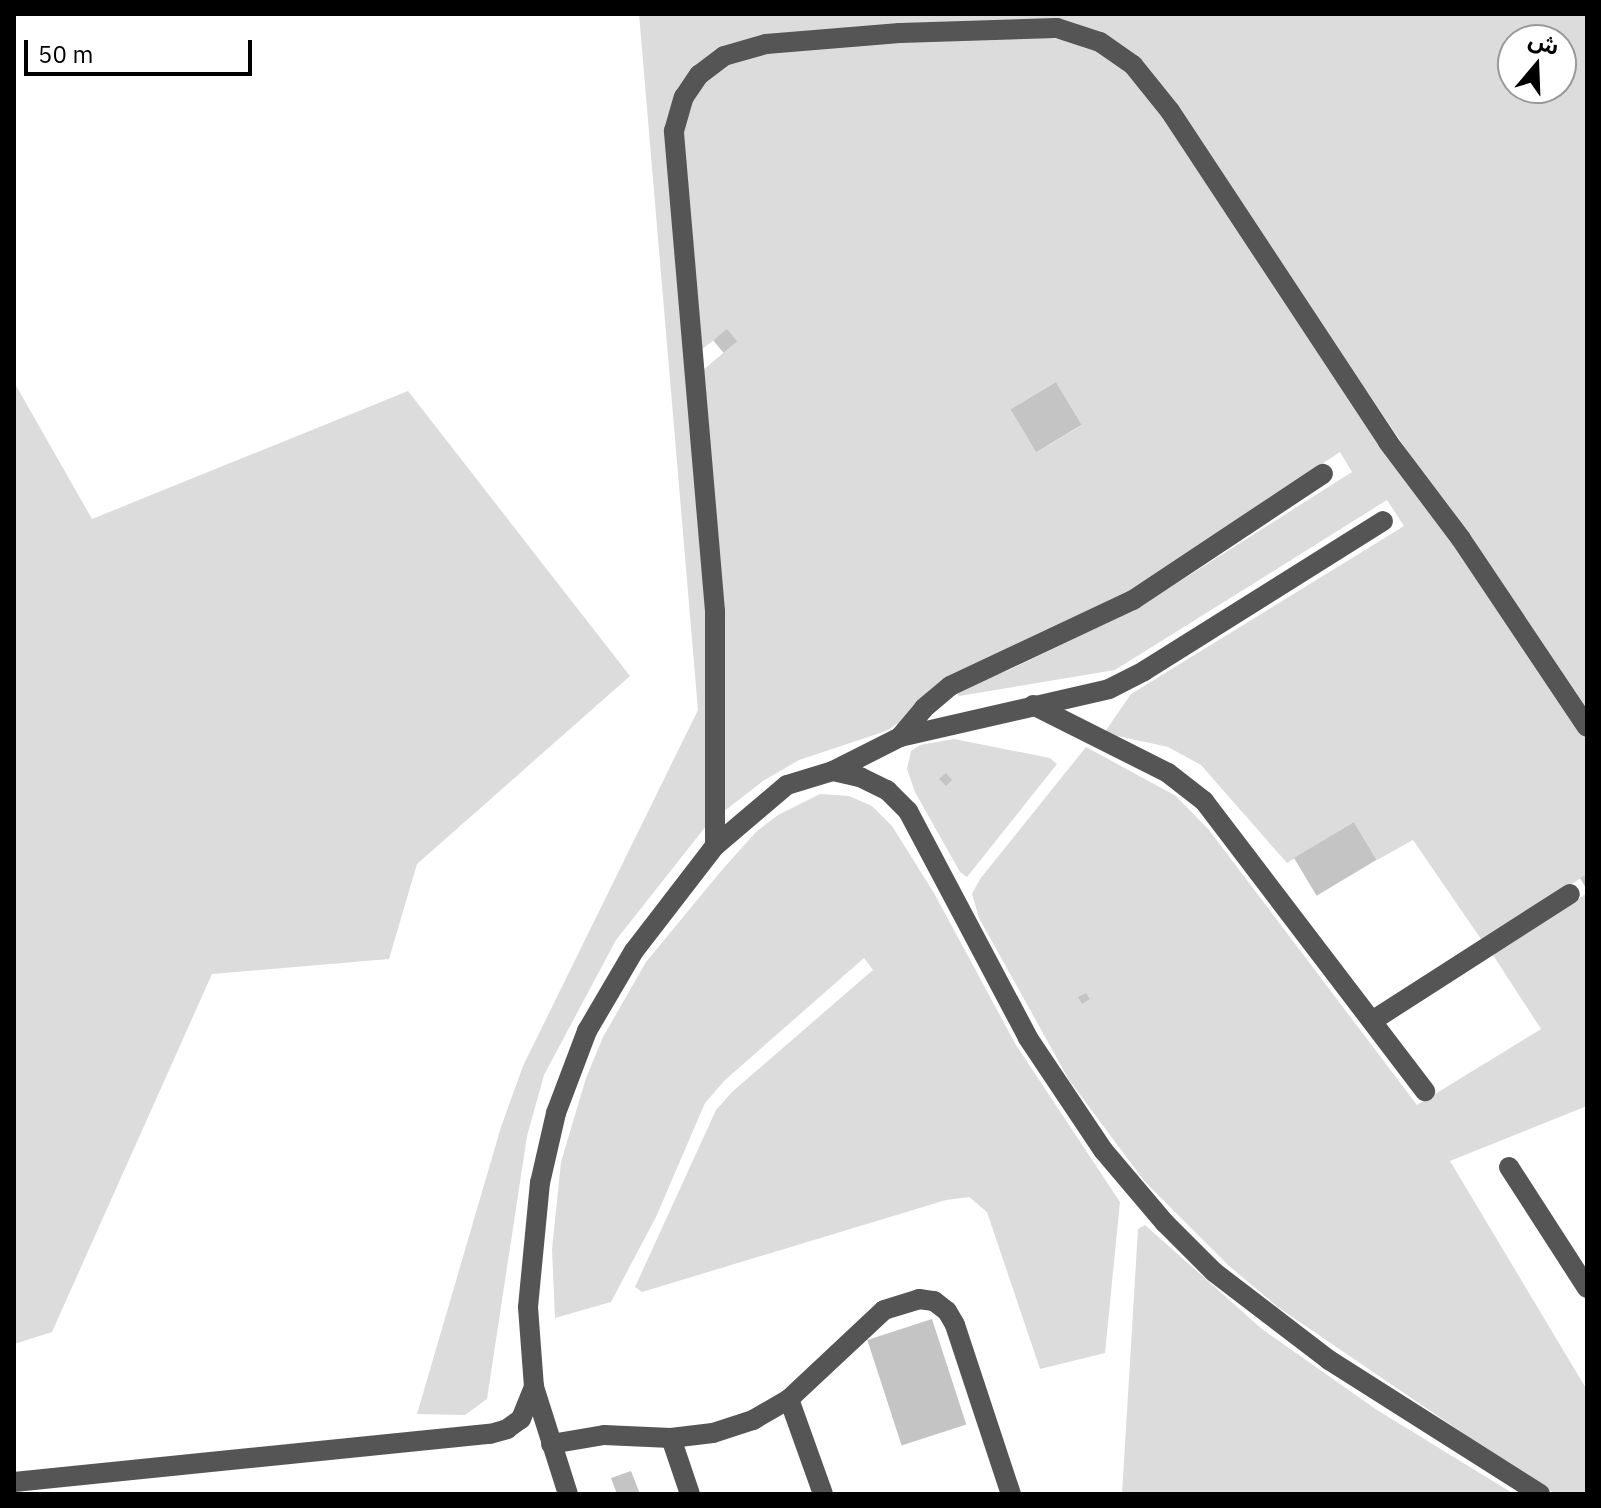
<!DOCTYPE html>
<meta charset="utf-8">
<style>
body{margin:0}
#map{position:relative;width:1601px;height:1508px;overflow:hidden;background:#fff;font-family:"IBM Plex Sans","Noto Sans Arabic",sans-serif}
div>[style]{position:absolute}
.green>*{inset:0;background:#dcdcdc}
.building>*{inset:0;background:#c4c4c4;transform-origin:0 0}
.minor>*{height:20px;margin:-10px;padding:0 10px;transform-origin:10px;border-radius:10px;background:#555}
span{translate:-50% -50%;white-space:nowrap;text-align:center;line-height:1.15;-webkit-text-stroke:7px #fff;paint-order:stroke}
.frame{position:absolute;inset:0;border:16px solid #000;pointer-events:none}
.north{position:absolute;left:1497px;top:24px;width:80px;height:80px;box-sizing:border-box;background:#fff;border:2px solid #999;border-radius:50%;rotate:19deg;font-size:22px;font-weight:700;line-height:32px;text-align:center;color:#000}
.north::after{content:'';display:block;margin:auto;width:28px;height:36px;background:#000;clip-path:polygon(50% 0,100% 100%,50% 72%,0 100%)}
.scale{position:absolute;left:24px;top:40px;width:228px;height:36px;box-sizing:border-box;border:4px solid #000;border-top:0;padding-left:10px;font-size:24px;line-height:28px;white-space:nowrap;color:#000;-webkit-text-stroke:6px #fff;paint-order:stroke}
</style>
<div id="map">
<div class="green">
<div style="clip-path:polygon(evenodd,639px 14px,1587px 14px,1587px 717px,1163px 89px,1103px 37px,764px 37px,678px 94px,705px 559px,710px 821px,616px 940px,544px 1075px,527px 1136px,487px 1399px,465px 1415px,417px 1414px,501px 1127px,523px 1066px,698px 710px,639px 14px,1513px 40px,1561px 40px,1561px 88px,1513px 88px,1513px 40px)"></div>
<div style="clip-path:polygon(evenodd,1009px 34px,1076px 41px,1118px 62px,1140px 83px,1382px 446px,1457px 542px,1587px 735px,1587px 874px,1483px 942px,1413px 840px,1377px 860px,1354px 822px,1287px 863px,1201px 765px,1168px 747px,1104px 733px,1131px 694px,1404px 526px,1387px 500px,1115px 670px,959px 696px,954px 690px,1009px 670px,1136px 609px,1352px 472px,1340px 452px,1127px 593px,945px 681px,908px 717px,886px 731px,799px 760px,763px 781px,723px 812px,721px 611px,701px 372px,737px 341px,727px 330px,697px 353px,682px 152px,684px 116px,705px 80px,730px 62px,752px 54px,900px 40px,1009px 34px,1056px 382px,1082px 425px,1037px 452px,1011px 409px,1056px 382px)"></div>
<div style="clip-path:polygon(14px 382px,92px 519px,408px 391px,630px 676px,417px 864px,389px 959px,212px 974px,52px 1332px,14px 1344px)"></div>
<div style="clip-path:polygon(954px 739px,1050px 758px,1057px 764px,967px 877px,960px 872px,915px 792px,907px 769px,911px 751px,920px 745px)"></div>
<div style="clip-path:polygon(1086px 747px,1176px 796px,1209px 830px,1417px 1105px,1541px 1029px,1493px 955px,1587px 893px,1587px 1106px,1450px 1161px,1587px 1390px,1587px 1494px,1556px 1494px,1535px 1482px,1279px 1308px,1228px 1265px,1145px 1182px,1069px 1080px,979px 918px,972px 894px,980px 879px)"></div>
<div style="clip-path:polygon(820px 794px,849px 796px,872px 806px,892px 826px,934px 893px,1016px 1045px,1120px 1202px,1105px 1353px,1040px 1369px,987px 1212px,969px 1197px,946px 1200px,642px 1292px,635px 1287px,716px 1110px,733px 1091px,873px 970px,864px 958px,725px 1080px,705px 1103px,656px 1217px,611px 1302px,555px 1318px,552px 1249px,561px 1162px,586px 1078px,603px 1037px,646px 962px,722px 870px,756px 832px,778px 815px)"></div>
<div style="clip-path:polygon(1145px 1225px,1262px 1329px,1377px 1410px,1514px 1494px,1122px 1494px,1138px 1229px)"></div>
</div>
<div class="building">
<div style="left:727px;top:329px;width:16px;height:18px;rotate:50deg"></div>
<div style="left:1056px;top:382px;width:50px;height:53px;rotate:59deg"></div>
<div style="clip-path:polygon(946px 773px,952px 780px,946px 786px,939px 779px)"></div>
<div style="left:1354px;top:822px;width:44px;height:70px;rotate:59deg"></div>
<div style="clip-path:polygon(1587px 874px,1587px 890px,1580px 878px)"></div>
<div style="clip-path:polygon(1086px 993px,1090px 999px,1082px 1004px,1078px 997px)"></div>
<div style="left:932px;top:1319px;width:111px;height:68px;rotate:72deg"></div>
<div style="clip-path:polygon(631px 1471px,640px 1494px,617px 1494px,611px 1478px)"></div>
</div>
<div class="minor">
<div style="left:1033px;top:705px;width:151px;rotate:26.7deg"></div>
<div style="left:1168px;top:773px;width:46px;rotate:37.9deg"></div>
<div style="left:1204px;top:801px;width:365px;rotate:52.7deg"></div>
<div style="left:900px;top:737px;width:38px;rotate:-50deg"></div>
<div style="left:924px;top:708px;width:34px;rotate:-40deg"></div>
<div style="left:950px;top:686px;width:202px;rotate:-25.2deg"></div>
<div style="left:1133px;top:600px;width:228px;rotate:-33.6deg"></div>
<div style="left:833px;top:771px;width:75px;rotate:-26.9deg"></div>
<div style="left:900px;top:737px;width:214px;rotate:-12.9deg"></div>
<div style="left:1109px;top:689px;width:39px;rotate:-27deg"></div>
<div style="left:1144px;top:671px;width:282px;rotate:-32.1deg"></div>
<div style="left:715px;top:846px;width:235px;rotate:-90deg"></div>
<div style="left:715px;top:611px;width:482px;rotate:-94.9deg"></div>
<div style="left:674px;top:131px;width:35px;rotate:-74deg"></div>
<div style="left:684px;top:97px;width:27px;rotate:-56deg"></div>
<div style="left:699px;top:75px;width:31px;rotate:-37deg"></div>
<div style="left:724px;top:56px;width:44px;rotate:-15.9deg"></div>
<div style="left:766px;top:44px;width:134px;rotate:-4.7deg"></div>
<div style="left:900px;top:33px;width:157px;rotate:-1.8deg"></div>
<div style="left:1057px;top:28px;width:45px;rotate:18deg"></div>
<div style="left:1100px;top:42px;width:40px;rotate:34.9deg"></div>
<div style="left:1133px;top:65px;width:59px;rotate:51.2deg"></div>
<div style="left:1170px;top:111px;width:396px;rotate:56.6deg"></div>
<div style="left:1388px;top:442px;width:121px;rotate:53deg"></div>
<div style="left:1461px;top:539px;width:226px;rotate:56.2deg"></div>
<div style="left:1372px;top:1021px;width:235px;rotate:-32.7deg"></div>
<div style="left:1509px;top:1167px;width:144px;rotate:57.2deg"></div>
<div style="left:534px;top:1387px;width:112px;rotate:72.4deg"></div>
<div style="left:789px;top:1399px;width:101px;rotate:70.3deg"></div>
<div style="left:671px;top:1438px;width:59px;rotate:71.3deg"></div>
<div style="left:551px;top:1444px;width:54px;rotate:-9.6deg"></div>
<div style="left:604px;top:1435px;width:67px;rotate:2.6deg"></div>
<div style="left:671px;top:1438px;width:42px;rotate:-6.8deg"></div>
<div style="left:713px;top:1433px;width:42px;rotate:-18deg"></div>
<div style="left:753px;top:1420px;width:42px;rotate:-30.3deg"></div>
<div style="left:789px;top:1399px;width:130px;rotate:-43.1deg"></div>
<div style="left:884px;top:1310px;width:37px;rotate:-17deg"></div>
<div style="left:919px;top:1299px;width:15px;rotate:8deg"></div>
<div style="left:934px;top:1301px;width:16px;rotate:38deg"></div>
<div style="left:947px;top:1311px;width:16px;rotate:60deg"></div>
<div style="left:955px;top:1325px;width:178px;rotate:71.7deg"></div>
<div style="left:14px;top:1482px;width:478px;rotate:-5.8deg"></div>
<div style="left:490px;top:1434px;width:18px;rotate:-16deg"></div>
<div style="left:507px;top:1429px;width:17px;rotate:-36deg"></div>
<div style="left:521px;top:1419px;width:35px;rotate:-68deg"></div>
<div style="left:534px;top:1387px;width:80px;rotate:-94.3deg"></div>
<div style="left:528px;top:1307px;width:125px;rotate:-84.5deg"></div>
<div style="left:540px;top:1183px;width:72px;rotate:-77.1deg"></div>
<div style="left:556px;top:1113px;width:88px;rotate:-69.3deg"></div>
<div style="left:587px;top:1031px;width:93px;rotate:-59.6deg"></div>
<div style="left:634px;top:951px;width:133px;rotate:-52.4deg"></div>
<div style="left:715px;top:846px;width:94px;rotate:-40.3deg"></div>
<div style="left:787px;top:785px;width:48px;rotate:-16.9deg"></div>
<div style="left:833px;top:771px;width:28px;rotate:13deg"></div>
<div style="left:860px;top:777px;width:30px;rotate:26deg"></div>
<div style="left:887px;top:790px;width:30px;rotate:45deg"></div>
<div style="left:908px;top:811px;width:257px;rotate:62.1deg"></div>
<div style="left:1028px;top:1038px;width:135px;rotate:56.2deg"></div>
<div style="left:1103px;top:1150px;width:96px;rotate:49.7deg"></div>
<div style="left:1165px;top:1223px;width:69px;rotate:45deg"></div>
<div style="left:1214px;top:1272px;width:145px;rotate:37.4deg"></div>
<div style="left:1329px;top:1360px;width:250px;rotate:32.4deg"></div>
</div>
<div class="frame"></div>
<div class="north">ش</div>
<div class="scale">50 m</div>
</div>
